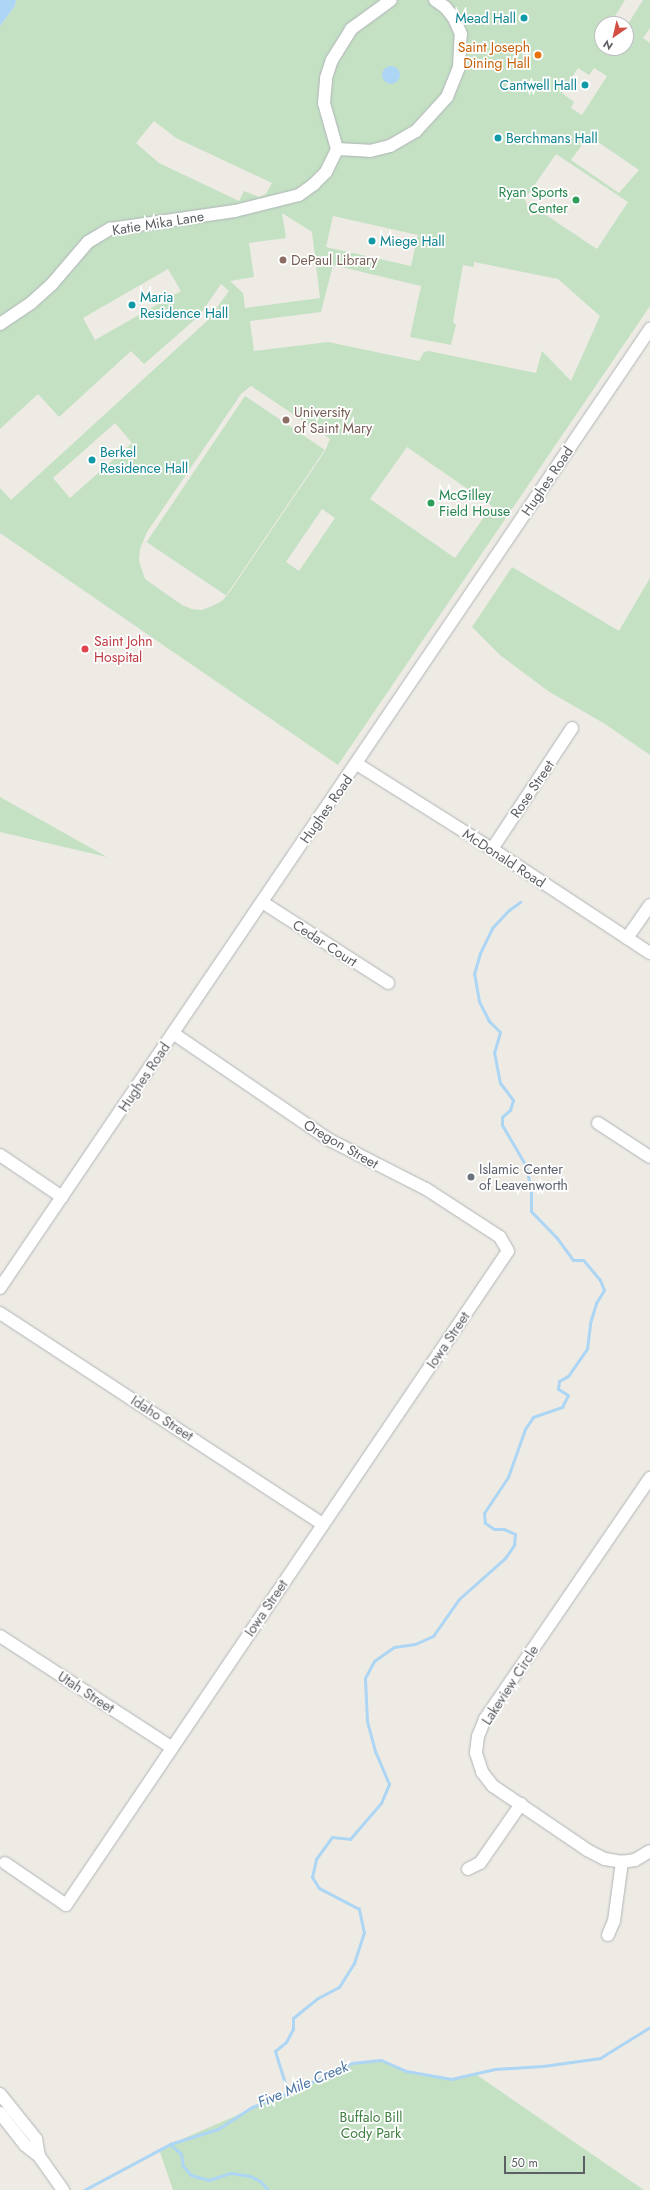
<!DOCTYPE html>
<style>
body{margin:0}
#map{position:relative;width:650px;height:2190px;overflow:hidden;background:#edebe4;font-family:Jost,sans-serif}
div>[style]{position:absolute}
.green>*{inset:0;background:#c4e1c4;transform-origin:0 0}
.water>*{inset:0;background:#add5f4}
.round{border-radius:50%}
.stream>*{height:3px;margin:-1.5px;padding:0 1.5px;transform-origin:1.5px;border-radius:1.5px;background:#add5f4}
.roads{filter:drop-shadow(0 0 1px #b1b4b8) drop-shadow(0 0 1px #b1b4b8)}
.minor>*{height:12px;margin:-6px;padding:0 6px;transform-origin:6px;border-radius:6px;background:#fff}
.dots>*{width:11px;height:11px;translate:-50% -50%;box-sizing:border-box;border:2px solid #fff;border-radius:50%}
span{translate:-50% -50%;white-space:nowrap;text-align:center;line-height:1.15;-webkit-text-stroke:3.5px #fff;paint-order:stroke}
.culture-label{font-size:14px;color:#0d838f}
.right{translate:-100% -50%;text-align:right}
.left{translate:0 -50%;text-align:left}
.food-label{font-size:14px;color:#c56008}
.leisure-label{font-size:14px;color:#27864d}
.street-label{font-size:14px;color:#5c5f63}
.education-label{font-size:14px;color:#785e54}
.health-label{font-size:14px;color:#be3a42}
.worship-label{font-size:14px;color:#5b616d}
.park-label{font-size:14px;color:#407f42}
.water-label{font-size:15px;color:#4c77a4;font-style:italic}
.north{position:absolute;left:594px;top:16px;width:40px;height:40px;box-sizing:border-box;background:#fff;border:1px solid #bebfc1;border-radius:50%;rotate:214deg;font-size:11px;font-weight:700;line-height:16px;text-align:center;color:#5c5f63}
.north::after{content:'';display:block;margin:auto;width:14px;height:18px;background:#d34f44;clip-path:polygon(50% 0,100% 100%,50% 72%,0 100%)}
.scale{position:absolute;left:504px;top:2156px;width:81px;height:18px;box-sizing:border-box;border:2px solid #5c5f63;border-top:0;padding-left:5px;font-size:12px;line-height:14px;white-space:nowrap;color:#5c5f63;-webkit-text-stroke:3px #fff;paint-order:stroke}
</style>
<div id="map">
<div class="green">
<div style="clip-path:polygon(evenodd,16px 0,625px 0,610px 24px,602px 24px,602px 36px,599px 40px,602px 42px,602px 48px,626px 48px,626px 27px,643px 0,650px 0,650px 28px,643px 38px,650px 43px,650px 306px,338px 765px,0 533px,0 488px,11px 500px,207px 321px,229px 291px,221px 284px,199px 316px,144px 364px,131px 351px,59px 417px,38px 394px,0 429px,0 26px,15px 6px,16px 0,578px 68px,589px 75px,594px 68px,607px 76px,582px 115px,571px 108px,574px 102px,562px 93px,578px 68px,16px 0,154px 121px,176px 138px,272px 183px,266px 194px,259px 197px,244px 191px,239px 201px,159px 163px,136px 143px,154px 121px,16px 0,595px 140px,639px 170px,619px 193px,571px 160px,582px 145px,595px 140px,16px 0,556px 154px,628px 202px,597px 249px,543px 213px,530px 216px,525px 199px,556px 154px,16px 0,282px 213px,312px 232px,320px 298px,245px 308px,243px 293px,230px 281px,254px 277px,249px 243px,286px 238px,282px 213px,16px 0,333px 216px,418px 235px,411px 266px,326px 247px,333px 216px,16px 0,474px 262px,558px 279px,600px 316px,571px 381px,542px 351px,536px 373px,429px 351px,424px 352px,419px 361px,328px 342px,254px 351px,250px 321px,321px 312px,333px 265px,421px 286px,410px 337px,451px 345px,456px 325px,453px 322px,463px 265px,474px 267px,474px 262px,16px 0,168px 269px,181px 291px,95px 340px,83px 318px,168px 269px,16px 0,251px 386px,330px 439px,325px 451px,229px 593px,222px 601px,212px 606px,202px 610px,192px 609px,182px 605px,145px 579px,139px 561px,140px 549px,147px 532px,241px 394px,251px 386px,16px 0,115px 423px,132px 443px,70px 498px,53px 478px,115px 423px,16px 0,407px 447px,492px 506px,455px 558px,370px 499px,407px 447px,16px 0,322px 509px,335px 518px,299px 571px,286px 562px,322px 509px)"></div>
<div style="left:245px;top:396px;width:96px;height:176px;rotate:34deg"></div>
<div style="clip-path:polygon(512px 567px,619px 631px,650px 578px,650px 755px,605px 724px,548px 691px,500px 655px,472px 627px)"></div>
<div style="clip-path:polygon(0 797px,107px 857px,0 832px)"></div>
<div style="clip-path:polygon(381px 2060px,406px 2071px,451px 2079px,474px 2073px,644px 2190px,173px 2190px,159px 2149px,288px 2093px,352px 2063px)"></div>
</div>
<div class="water">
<div style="clip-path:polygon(0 0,16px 0,15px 6px,0 26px)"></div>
<div class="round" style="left:382px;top:66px;width:18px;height:18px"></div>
</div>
<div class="stream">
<div style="left:288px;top:2093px;width:44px;rotate:-107.2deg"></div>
<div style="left:275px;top:2051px;width:14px;rotate:-39deg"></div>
<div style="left:286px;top:2042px;width:15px;rotate:-62deg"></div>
<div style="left:293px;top:2029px;width:11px;rotate:-90deg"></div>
<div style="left:293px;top:2018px;width:32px;rotate:-39deg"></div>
<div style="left:318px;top:1998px;width:24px;rotate:-28deg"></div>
<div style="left:339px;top:1987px;width:28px;rotate:-58deg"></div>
<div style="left:354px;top:1963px;width:32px;rotate:-72deg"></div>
<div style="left:364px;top:1933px;width:25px;rotate:-102deg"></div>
<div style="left:359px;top:1909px;width:45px;rotate:-152.3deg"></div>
<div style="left:319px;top:1888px;width:13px;rotate:-122deg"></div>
<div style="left:312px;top:1877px;width:18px;rotate:-77deg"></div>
<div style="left:316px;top:1859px;width:27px;rotate:-54deg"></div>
<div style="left:332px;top:1837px;width:18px;rotate:6deg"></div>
<div style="left:350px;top:1839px;width:48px;rotate:-49.3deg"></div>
<div style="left:381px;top:1803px;width:21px;rotate:-67deg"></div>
<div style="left:389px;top:1784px;width:36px;rotate:-113deg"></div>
<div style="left:375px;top:1751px;width:31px;rotate:-105deg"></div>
<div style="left:367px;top:1721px;width:43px;rotate:-92.7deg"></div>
<div style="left:365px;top:1678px;width:19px;rotate:-62deg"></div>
<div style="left:374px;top:1661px;width:24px;rotate:-35deg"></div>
<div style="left:394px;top:1647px;width:21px;rotate:-8deg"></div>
<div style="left:415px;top:1644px;width:20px;rotate:-24deg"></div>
<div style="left:433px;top:1636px;width:45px;rotate:-54.9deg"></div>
<div style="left:459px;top:1599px;width:62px;rotate:-41.7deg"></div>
<div style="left:505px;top:1558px;width:16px;rotate:-55deg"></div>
<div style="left:514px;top:1545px;width:11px;rotate:-85deg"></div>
<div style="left:515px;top:1534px;width:12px;rotate:-156deg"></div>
<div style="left:504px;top:1529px;width:10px;rotate:180deg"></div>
<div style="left:494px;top:1529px;width:11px;rotate:-146deg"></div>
<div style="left:485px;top:1523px;width:10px;rotate:-96deg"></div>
<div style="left:484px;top:1513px;width:43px;rotate:-56.3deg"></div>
<div style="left:508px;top:1477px;width:51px;rotate:-70.5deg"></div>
<div style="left:525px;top:1429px;width:14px;rotate:-56deg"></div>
<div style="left:533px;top:1417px;width:31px;rotate:-19deg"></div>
<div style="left:562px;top:1407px;width:13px;rotate:-63deg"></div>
<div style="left:568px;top:1395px;width:12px;rotate:-149deg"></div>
<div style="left:558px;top:1389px;width:8px;rotate:-83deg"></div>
<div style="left:559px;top:1381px;width:10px;rotate:-29deg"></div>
<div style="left:568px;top:1376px;width:33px;rotate:-55deg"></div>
<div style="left:587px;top:1349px;width:26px;rotate:-83deg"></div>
<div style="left:590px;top:1323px;width:21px;rotate:-73deg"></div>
<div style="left:596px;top:1303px;width:15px;rotate:-58deg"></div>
<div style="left:604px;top:1290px;width:11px;rotate:-112deg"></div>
<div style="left:600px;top:1280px;width:26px;rotate:-130deg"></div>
<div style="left:583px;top:1260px;width:10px;rotate:180deg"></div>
<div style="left:573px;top:1260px;width:29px;rotate:-126deg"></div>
<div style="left:556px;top:1237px;width:36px;rotate:-134deg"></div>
<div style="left:531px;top:1211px;width:21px;rotate:-90deg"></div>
<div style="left:531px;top:1190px;width:25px;rotate:-102deg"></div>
<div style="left:526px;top:1166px;width:48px;rotate:-120.3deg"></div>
<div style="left:502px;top:1125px;width:8px;rotate:-90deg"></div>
<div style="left:502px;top:1117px;width:11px;rotate:-41deg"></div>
<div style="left:510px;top:1110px;width:10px;rotate:-73deg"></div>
<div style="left:513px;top:1100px;width:21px;rotate:-127deg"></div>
<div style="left:500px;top:1083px;width:31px;rotate:-101deg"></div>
<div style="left:494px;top:1053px;width:22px;rotate:-74deg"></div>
<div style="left:500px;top:1032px;width:16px;rotate:-135deg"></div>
<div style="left:489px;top:1021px;width:22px;rotate:-117deg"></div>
<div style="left:479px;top:1001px;width:27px;rotate:-100deg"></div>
<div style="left:474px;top:974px;width:22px;rotate:-74deg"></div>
<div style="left:480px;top:953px;width:28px;rotate:-64deg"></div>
<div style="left:492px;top:928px;width:25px;rotate:-47deg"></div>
<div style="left:509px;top:910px;width:14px;rotate:-36deg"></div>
<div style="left:170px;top:2144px;width:15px;rotate:42deg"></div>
<div style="left:181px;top:2154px;width:12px;rotate:81deg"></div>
<div style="left:183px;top:2166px;width:12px;rotate:48deg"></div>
<div style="left:191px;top:2175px;width:19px;rotate:16deg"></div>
<div style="left:209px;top:2180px;width:23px;rotate:-18deg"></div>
<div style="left:231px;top:2173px;width:19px;rotate:9deg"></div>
<div style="left:250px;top:2176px;width:11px;rotate:27deg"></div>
<div style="left:260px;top:2181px;width:12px;rotate:48deg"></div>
<div style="left:84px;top:2190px;width:98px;rotate:-28.1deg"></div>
<div style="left:170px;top:2144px;width:50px;rotate:-17.4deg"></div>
<div style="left:218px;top:2129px;width:40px;rotate:-32.9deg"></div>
<div style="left:252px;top:2107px;width:39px;rotate:-21deg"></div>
<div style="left:288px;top:2093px;width:71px;rotate:-25.1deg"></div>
<div style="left:352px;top:2063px;width:29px;rotate:-6deg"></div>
<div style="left:381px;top:2060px;width:27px;rotate:24deg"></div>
<div style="left:406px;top:2071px;width:46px;rotate:10.1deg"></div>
<div style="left:451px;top:2079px;width:45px;rotate:-12.8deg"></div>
<div style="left:495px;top:2069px;width:48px;rotate:-3.6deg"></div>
<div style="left:543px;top:2066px;width:58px;rotate:-8deg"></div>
<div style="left:600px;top:2058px;width:59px;rotate:-31.8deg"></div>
</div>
<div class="roads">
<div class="minor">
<div style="left:337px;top:149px;width:33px;rotate:3deg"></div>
<div style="left:370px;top:151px;width:21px;rotate:-14deg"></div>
<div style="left:390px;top:146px;width:30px;rotate:-30deg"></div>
<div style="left:416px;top:131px;width:46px;rotate:-47.6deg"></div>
<div style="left:447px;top:97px;width:32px;rotate:-68deg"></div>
<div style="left:459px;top:67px;width:33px;rotate:-87deg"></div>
<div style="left:461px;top:34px;width:17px;rotate:-114deg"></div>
<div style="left:454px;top:18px;width:14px;rotate:-129deg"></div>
<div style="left:445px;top:7px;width:12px;rotate:-145deg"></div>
<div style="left:0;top:324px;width:37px;rotate:-34deg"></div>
<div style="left:31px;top:303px;width:28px;rotate:-42deg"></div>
<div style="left:52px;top:284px;width:55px;rotate:-49.4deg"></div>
<div style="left:88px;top:242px;width:26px;rotate:-31deg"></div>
<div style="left:110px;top:229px;width:126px;rotate:-8.2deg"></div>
<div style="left:235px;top:211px;width:66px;rotate:-14deg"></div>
<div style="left:299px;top:195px;width:19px;rotate:-36deg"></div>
<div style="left:314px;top:184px;width:17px;rotate:-45deg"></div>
<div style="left:326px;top:172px;width:25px;rotate:-64deg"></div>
<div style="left:337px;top:149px;width:48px;rotate:-105.8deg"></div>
<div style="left:324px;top:103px;width:25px;rotate:-85deg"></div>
<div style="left:326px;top:78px;width:19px;rotate:-72deg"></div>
<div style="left:332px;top:60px;width:36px;rotate:-58deg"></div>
<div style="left:351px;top:29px;width:49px;rotate:-35.9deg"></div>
<div style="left:357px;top:764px;width:160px;rotate:32.2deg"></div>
<div style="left:492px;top:849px;width:189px;rotate:33.4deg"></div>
<div style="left:492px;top:849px;width:145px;rotate:-56.5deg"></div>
<div style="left:262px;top:902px;width:150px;rotate:32.7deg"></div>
<div style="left:627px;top:938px;width:40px;rotate:-55.1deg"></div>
<div style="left:598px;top:1123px;width:62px;rotate:33.2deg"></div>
<div style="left:0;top:1155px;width:75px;rotate:34.1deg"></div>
<div style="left:0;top:1288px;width:1159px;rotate:-55.87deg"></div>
<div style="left:0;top:1313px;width:386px;rotate:33.2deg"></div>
<div style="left:650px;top:1478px;width:292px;rotate:124.4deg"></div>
<div style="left:485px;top:1719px;width:18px;rotate:112deg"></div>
<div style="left:478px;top:1736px;width:17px;rotate:97deg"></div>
<div style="left:476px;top:1753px;width:20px;rotate:72deg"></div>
<div style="left:482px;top:1772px;width:18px;rotate:52deg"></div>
<div style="left:493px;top:1786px;width:114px;rotate:34.2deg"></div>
<div style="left:587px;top:1850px;width:20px;rotate:27deg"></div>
<div style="left:605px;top:1859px;width:17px;rotate:10deg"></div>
<div style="left:622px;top:1862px;width:13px;rotate:-9deg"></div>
<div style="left:635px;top:1860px;width:17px;rotate:-31deg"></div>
<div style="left:0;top:1636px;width:204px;rotate:33deg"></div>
<div style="left:5px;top:1863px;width:74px;rotate:34.5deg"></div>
<div style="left:66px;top:1905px;width:789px;rotate:-55.95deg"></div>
<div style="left:508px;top:1251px;width:16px;rotate:-120deg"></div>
<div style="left:500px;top:1237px;width:88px;rotate:-147deg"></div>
<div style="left:426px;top:1189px;width:110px;rotate:-153deg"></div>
<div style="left:328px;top:1139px;width:186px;rotate:-145.7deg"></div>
<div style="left:468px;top:1869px;width:13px;rotate:-27deg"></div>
<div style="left:480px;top:1863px;width:72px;rotate:-55.2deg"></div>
<div style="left:608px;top:1935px;width:15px;rotate:-67deg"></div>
<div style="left:614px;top:1921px;width:60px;rotate:-82.3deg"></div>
<div style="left:0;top:2094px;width:58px;rotate:51.3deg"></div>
<div style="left:36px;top:2139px;width:17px;rotate:80deg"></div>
<div style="left:39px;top:2156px;width:18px;rotate:-142deg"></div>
<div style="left:25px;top:2145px;width:41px;rotate:-128deg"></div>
<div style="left:39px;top:2156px;width:42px;rotate:54.8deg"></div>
</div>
</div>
<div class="dots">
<div style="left:524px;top:18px;background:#0f9aa8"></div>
<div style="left:538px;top:55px;background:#e8710a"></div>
<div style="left:585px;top:85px;background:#0f9aa8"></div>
<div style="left:498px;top:138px;background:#0f9aa8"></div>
<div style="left:576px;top:200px;background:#2e9e5b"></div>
<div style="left:372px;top:241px;background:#0f9aa8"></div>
<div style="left:283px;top:260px;background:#8d6e63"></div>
<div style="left:132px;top:305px;background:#0f9aa8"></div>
<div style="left:286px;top:420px;background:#8d6e63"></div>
<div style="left:92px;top:460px;background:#0f9aa8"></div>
<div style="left:431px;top:503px;background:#2e9e5b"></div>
<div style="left:85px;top:649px;background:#e0444e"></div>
<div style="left:471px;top:1177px;background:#6b7280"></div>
</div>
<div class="culture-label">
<span class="right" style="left:516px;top:18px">Mead Hall</span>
<span class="right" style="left:577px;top:85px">Cantwell Hall</span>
<span class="left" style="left:506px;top:138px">Berchmans Hall</span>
<span class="left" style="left:380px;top:241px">Miege Hall</span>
<span class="left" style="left:140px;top:305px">Maria<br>Residence Hall</span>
<span class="left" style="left:100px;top:460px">Berkel<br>Residence Hall</span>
</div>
<div class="food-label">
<span class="right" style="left:530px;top:55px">Saint Joseph<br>Dining Hall</span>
</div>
<div class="leisure-label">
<span class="right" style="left:568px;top:200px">Ryan Sports<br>Center</span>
<span class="left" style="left:439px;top:503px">McGilley<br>Field House</span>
</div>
<div class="street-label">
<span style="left:158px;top:223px;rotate:-9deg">Katie Mika Lane</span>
<span style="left:547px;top:481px;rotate:-56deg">Hughes Road</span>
<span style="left:532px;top:789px;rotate:-56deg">Rose Street</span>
<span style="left:326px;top:809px;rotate:-55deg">Hughes Road</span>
<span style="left:504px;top:858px;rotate:33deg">McDonald Road</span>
<span style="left:325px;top:943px;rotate:33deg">Cedar Court</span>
<span style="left:144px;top:1077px;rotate:-56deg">Hughes Road</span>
<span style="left:341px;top:1144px;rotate:30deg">Oregon Street</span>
<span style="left:448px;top:1340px;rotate:-56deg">Iowa Street</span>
<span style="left:162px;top:1418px;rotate:33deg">Idaho Street</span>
<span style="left:266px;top:1608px;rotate:-56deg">Iowa Street</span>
<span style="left:510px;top:1685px;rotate:-57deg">Lakeview Circle</span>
<span style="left:86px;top:1692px;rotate:33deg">Utah Street</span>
</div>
<div class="education-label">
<span class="left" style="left:291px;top:260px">DePaul Library</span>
<span class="left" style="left:294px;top:420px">University<br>of Saint Mary</span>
</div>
<div class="health-label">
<span class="left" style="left:94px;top:649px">Saint John<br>Hospital</span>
</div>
<div class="worship-label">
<span class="left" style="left:479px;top:1177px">Islamic Center<br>of Leavenworth</span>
</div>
<div class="park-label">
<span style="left:371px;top:2125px">Buffalo Bill<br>Cody Park</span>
</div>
<div class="water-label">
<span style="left:303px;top:2085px;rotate:-23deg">Five Mile Creek</span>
</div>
<div class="north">N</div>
<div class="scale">50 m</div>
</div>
